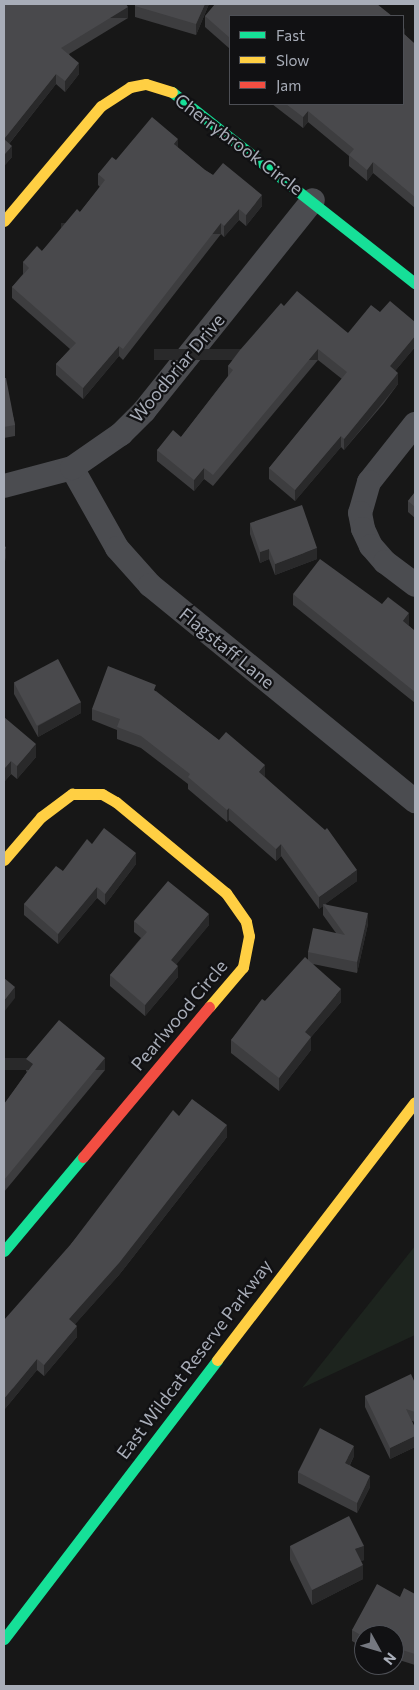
<!DOCTYPE html>
<style>
body{margin:0}
#map{position:relative;width:419px;height:1690px;overflow:hidden;background:#171717;font-family:Commissioner,sans-serif}
div>[style]{position:absolute}
.green>*{inset:0;background:#1d241e}
.street>*{height:24px;margin:-12px;padding:0 12px;transform-origin:12px;border-radius:12px;background:#4b4c50}
.fast>*{height:11px;margin:-5.5px;padding:0 5.5px;transform-origin:5.5px;border-radius:5.5px;background:#16e098}
.slow>*{height:11px;margin:-5.5px;padding:0 5.5px;transform-origin:5.5px;border-radius:5.5px;background:#ffcf43}
.jam>*{height:11px;margin:-5.5px;padding:0 5.5px;transform-origin:5.5px;border-radius:5.5px;background:#f24e42}
.wall>*{inset:0;background:#3d3d3f}
.shaded-wall>*{inset:0;background:#29292a;transform-origin:0 0}
.building>*{inset:0;background:#49494c;transform-origin:0 0}
span{translate:-50% -50%;white-space:nowrap;text-align:center;line-height:1.15;-webkit-text-stroke:4.5px #111113;paint-order:stroke}
.street-label{font-size:18px;color:#a8adb8}
.frame{position:absolute;inset:0;border:5px solid #a8adb8;pointer-events:none}
.legend{position:absolute;left:229px;top:15px;width:175px;height:90px;box-sizing:border-box;background:#111113;border:1px solid #4d4f55;margin:0;padding:6px 9px;list-style:none;font-size:15px;color:#a8adb8}
.legend li{display:flex;align-items:center;gap:10px;height:25px}
.legend b{width:25px;border:1px solid #4d4f55}
.north{position:absolute;left:354px;top:1625px;width:50px;height:50px;box-sizing:border-box;background:#111113;border:1px solid #4d4f55;border-radius:50%;rotate:129deg;font-size:14px;font-weight:700;line-height:20px;text-align:center;color:#a8adb8}
.north::after{content:'';display:block;margin:auto;width:18px;height:22px;background:#757880;clip-path:polygon(50% 0,100% 100%,50% 72%,0 100%)}
</style>
<div id="map">
<div class="green">
<div style="clip-path:polygon(415px 1246px,415px 1335px,302px 1388px)"></div>
</div>
<div class="street">
<div style="left:415px;top:424px;width:74px;rotate:128.4deg"></div>
<div style="left:369px;top:482px;width:32px;rotate:106deg"></div>
<div style="left:360px;top:513px;width:16px;rotate:79deg"></div>
<div style="left:363px;top:529px;width:19px;rotate:65deg"></div>
<div style="left:371px;top:546px;width:21px;rotate:49deg"></div>
<div style="left:385px;top:562px;width:38px;rotate:37deg"></div>
<div style="left:72px;top:468px;width:92px;rotate:60.6deg"></div>
<div style="left:117px;top:548px;width:50px;rotate:48.3deg"></div>
<div style="left:150px;top:585px;width:342px;rotate:39.2deg"></div>
<div style="left:4px;top:486px;width:70px;rotate:-14.8deg"></div>
<div style="left:72px;top:468px;width:60px;rotate:-34.8deg"></div>
<div style="left:121px;top:434px;width:33px;rotate:-45deg"></div>
<div style="left:144px;top:411px;width:270px;rotate:-51.3deg"></div>
</div>
<div class="fast">
<div style="left:172px;top:92px;width:309px;rotate:38.2deg"></div>
<div style="left:4px;top:1251px;width:123px;rotate:-50deg"></div>
<div style="left:4px;top:1639px;width:351px;rotate:-52.6deg"></div>
</div>
<div class="slow">
<div style="left:4px;top:221px;width:150px;rotate:-49.9deg"></div>
<div style="left:101px;top:106px;width:35px;rotate:-33deg"></div>
<div style="left:130px;top:87px;width:16px;rotate:-11deg"></div>
<div style="left:146px;top:84px;width:27px;rotate:17deg"></div>
<div style="left:4px;top:860px;width:57px;rotate:-49.3deg"></div>
<div style="left:41px;top:817px;width:39px;rotate:-37deg"></div>
<div style="left:72px;top:794px;width:30px"></div>
<div style="left:102px;top:794px;width:16px;rotate:30deg"></div>
<div style="left:116px;top:802px;width:143px;rotate:39.6deg"></div>
<div style="left:226px;top:893px;width:35px;rotate:55deg"></div>
<div style="left:246px;top:922px;width:14px;rotate:78deg"></div>
<div style="left:249px;top:936px;width:32px;rotate:101deg"></div>
<div style="left:243px;top:967px;width:52px;rotate:130.4deg"></div>
<div style="left:217px;top:1360px;width:325px;rotate:-52.5deg"></div>
</div>
<div class="jam">
<div style="left:83px;top:1157px;width:196px;rotate:-50deg"></div>
</div>
<div class="wall">
<div style="clip-path:polygon(4px 4px,128px 18px,69px 54px,79px 74px,65px 92px,56px 84px,9px 144px,12px 157px,4px 166px)"></div>
<div style="clip-path:polygon(209px 4px,196px 35px,135px 17px,135px 6px)"></div>
<div style="clip-path:polygon(205px 16px,230px 16px,230px 49px,205px 27px)"></div>
<div style="clip-path:polygon(405px 35px,415px 44px,415px 208px,373px 173px,367px 181px,349px 166px,349px 156px,308px 122px,303px 128px,272px 104px,403px 104px)"></div>
<div style="clip-path:polygon(178px 148px,205px 170px,262px 206px,246px 226px,239px 220px,224px 237px,221px 234px,123px 360px,119px 356px,83px 399px,56px 375px,56px 364px,70px 349px,12px 298px,12px 287px,23px 274px,23px 262px,42px 251px,80px 212px,100px 187px,98px 185px,98px 174px,116px 160px)"></div>
<div style="clip-path:polygon(284px 306px,348px 333px,380px 312px,415px 322px,415px 347px,395px 371px,398px 384px,384px 403px,344px 450px,341px 447px,295px 501px,269px 479px,269px 468px,342px 379px,318px 360px,213px 486px,204px 479px,194px 491px,157px 461px,157px 450px,181px 437px,228px 376px,228px 366px)"></div>
<div style="clip-path:polygon(4px 378px,15px 425px,15px 436px,4px 438px)"></div>
<div style="clip-path:polygon(415px 492px,415px 518px,408px 512px,408px 501px)"></div>
<div style="clip-path:polygon(250px 523px,317px 559px,275px 575px,269px 559px,260px 563px,250px 534px)"></div>
<div style="clip-path:polygon(293px 594px,409px 624px,408px 625px,415px 631px,415px 703px,293px 605px)"></div>
<div style="clip-path:polygon(14px 683px,81px 713px,38px 737px,14px 694px)"></div>
<div style="clip-path:polygon(156px 691px,265px 777px,357px 881px,325px 904px,368px 924px,357px 973px,313px 964px,341px 1002px,311px 1037px,311px 1050px,279px 1091px,231px 1053px,231px 1040px,265px 1001px,308px 960px,308px 952px,336px 933px,323px 915px,323px 906px,319px 909px,281px 856px,276px 861px,229px 820px,227px 822px,188px 789px,188px 784px,141px 748px,117px 739px,117px 730px,92px 720px,92px 709px)"></div>
<div style="clip-path:polygon(4px 717px,36px 757px,17px 779px,11px 774px,4px 782px)"></div>
<div style="clip-path:polygon(92px 844px,136px 864px,105px 905px,97px 898px,58px 944px,24px 915px,24px 904px,63px 871px)"></div>
<div style="clip-path:polygon(134px 921px,209px 925px,176px 964px,178px 977px,145px 1016px,110px 986px,110px 975px,141px 938px,134px 932px)"></div>
<div style="clip-path:polygon(26px 1059px,105px 1070px,4px 1192px,4px 1105px,27px 1072px,26px 1071px)"></div>
<div style="clip-path:polygon(179px 1116px,227px 1137px,119px 1275px,75px 1324px,77px 1337px,44px 1376px,37px 1370px,4px 1410px,71px 1244px)"></div>
<div style="clip-path:polygon(415px 1383px,415px 1422px,412px 1421px,415px 1428px,415px 1447px,390px 1459px,365px 1407px,365px 1396px)"></div>
<div style="clip-path:polygon(354px 1456px,350px 1465px,370px 1487px,357px 1513px,298px 1483px,298px 1472px)"></div>
<div style="clip-path:polygon(290px 1546px,364px 1560px,361px 1561px,363px 1579px,312px 1605px,290px 1560px)"></div>
<div style="clip-path:polygon(415px 1594px,415px 1665px,396px 1659px,394px 1662px,394px 1635px,364px 1635px,364px 1648px,352px 1641px,352px 1630px,400px 1597px)"></div>
</div>
<div class="shaded-wall">
<div style="clip-path:polygon(205px 4px,209px 4px,196px 35px,196px 24px)"></div>
<div style="left:128px;top:7px;width:11px;height:79px;rotate:90deg"></div>
<div style="clip-path:polygon(405px 28px,405px 39px,403px 41px,403px 30px)"></div>
<div style="clip-path:polygon(79px 63px,79px 74px,65px 92px,65px 81px)"></div>
<div style="clip-path:polygon(56px 74px,56px 84px,4px 150px,4px 139px)"></div>
<div style="clip-path:polygon(308px 111px,308px 122px,303px 128px,303px 117px)"></div>
<div style="clip-path:polygon(178px 139px,178px 150px,174px 144px)"></div>
<div style="clip-path:polygon(12px 146px,12px 157px,4px 166px,4px 155px)"></div>
<div style="clip-path:polygon(373px 162px,373px 173px,367px 181px,367px 170px)"></div>
<div style="clip-path:polygon(262px 195px,262px 206px,246px 226px,246px 215px)"></div>
<div style="clip-path:polygon(239px 209px,239px 220px,224px 237px,224px 226px)"></div>
<div style="left:221px;top:223px;width:11px;height:160px;rotate:90deg"></div>
<div style="clip-path:polygon(415px 336px,415px 347px,390px 377px,390px 366px)"></div>
<div style="clip-path:polygon(119px 346px,119px 356px,83px 399px,83px 388px)"></div>
<div style="left:318px;top:349px;width:11px;height:164px;rotate:90deg"></div>
<div style="clip-path:polygon(398px 373px,398px 384px,344px 450px,344px 439px)"></div>
<div style="clip-path:polygon(341px 436px,341px 447px,295px 501px,295px 490px)"></div>
<div style="clip-path:polygon(204px 468px,204px 479px,194px 491px,194px 480px)"></div>
<div style="clip-path:polygon(6px 547px,6px 558px,4px 565px,4px 554px)"></div>
<div style="clip-path:polygon(317px 548px,317px 559px,275px 575px,275px 564px)"></div>
<div style="clip-path:polygon(269px 549px,269px 559px,260px 563px,260px 552px)"></div>
<div style="clip-path:polygon(409px 613px,409px 624px,403px 632px,403px 621px)"></div>
<div style="clip-path:polygon(81px 702px,81px 713px,38px 737px,38px 726px)"></div>
<div style="clip-path:polygon(36px 744px,36px 757px,17px 779px,17px 766px)"></div>
<div style="clip-path:polygon(11px 761px,11px 774px,4px 782px,4px 769px)"></div>
<div style="clip-path:polygon(265px 765px,265px 777px,259px 784px,259px 772px)"></div>
<div style="clip-path:polygon(229px 808px,229px 820px,227px 822px,227px 810px)"></div>
<div style="clip-path:polygon(281px 844px,281px 856px,276px 861px,276px 849px)"></div>
<div style="clip-path:polygon(136px 853px,136px 864px,105px 905px,105px 894px)"></div>
<div style="clip-path:polygon(357px 870px,357px 881px,324px 905px,323px 904px,323px 906px,319px 909px,319px 897px)"></div>
<div style="clip-path:polygon(97px 887px,97px 898px,58px 944px,58px 934px)"></div>
<div style="clip-path:polygon(368px 913px,368px 924px,357px 973px,357px 962px)"></div>
<div style="clip-path:polygon(209px 914px,209px 925px,171px 971px,171px 960px)"></div>
<div style="clip-path:polygon(178px 966px,178px 977px,145px 1016px,145px 1005px)"></div>
<div style="clip-path:polygon(15px 987px,15px 998px,4px 1012px,4px 1001px)"></div>
<div style="clip-path:polygon(341px 989px,341px 1002px,311px 1037px,311px 1050px,279px 1091px,279px 1078px,305px 1032px)"></div>
<div style="left:105px;top:1058px;width:12px;height:158px;rotate:90deg"></div>
<div style="clip-path:polygon(227px 1125px,227px 1137px,119px 1275px,69px 1331px,69px 1319px)"></div>
<div style="clip-path:polygon(77px 1326px,77px 1337px,44px 1376px,44px 1365px)"></div>
<div style="clip-path:polygon(37px 1359px,37px 1370px,4px 1410px,4px 1399px)"></div>
<div style="clip-path:polygon(415px 1436px,415px 1447px,390px 1459px,390px 1448px)"></div>
<div style="clip-path:polygon(354px 1446px,354px 1456px,345px 1474px,345px 1463px)"></div>
<div style="clip-path:polygon(370px 1476px,370px 1487px,357px 1513px,357px 1503px)"></div>
<div style="clip-path:polygon(364px 1546px,364px 1560px,355px 1564px,355px 1549px)"></div>
<div style="clip-path:polygon(363px 1565px,363px 1579px,312px 1605px,312px 1590px)"></div>
<div style="clip-path:polygon(396px 1648px,396px 1659px,394px 1662px,394px 1651px)"></div>
</div>
<div class="building">
<div style="clip-path:polygon(4px 4px,126px 4px,128px 7px,61px 48px,79px 63px,65px 81px,56px 74px,4px 139px,12px 146px,4px 155px)"></div>
<div style="clip-path:polygon(135px 4px,205px 4px,196px 24px,135px 6px)"></div>
<div style="clip-path:polygon(215px 4px,377px 4px,392px 16px,230px 16px,230px 38px,205px 16px)"></div>
<div style="clip-path:polygon(403px 33px,415px 44px,415px 197px,373px 162px,367px 170px,349px 155px,354px 149px,308px 111px,303px 117px,286px 104px,403px 104px)"></div>
<div style="clip-path:polygon(152px 117px,178px 139px,174px 144px,205px 170px,213px 175px,223px 163px,262px 195px,246px 215px,239px 209px,224px 226px,221px 223px,123px 349px,119px 346px,83px 388px,56px 364px,76px 343px,12px 287px,29px 268px,23px 262px,37px 246px,42px 251px,77px 209px,80px 212px,105px 180px,98px 174px,112px 157px,116px 160px)"></div>
<div style="clip-path:polygon(297px 291px,348px 333px,371px 305px,380px 312px,390px 301px,415px 322px,415px 336px,390px 366px,398px 373px,344px 439px,341px 436px,295px 490px,269px 468px,347px 372px,318px 349px,213px 475px,204px 468px,194px 480px,157px 450px,173px 430px,181px 437px,233px 370px,228px 366px,240px 350px,281px 303px,284px 306px)"></div>
<div style="clip-path:polygon(4px 378px,6px 378px,15px 425px,4px 427px)"></div>
<div style="clip-path:polygon(415px 492px,415px 507px,408px 501px)"></div>
<div style="clip-path:polygon(302px 505px,317px 548px,275px 564px,269px 549px,260px 552px,250px 523px)"></div>
<div style="clip-path:polygon(4px 546px,6px 547px,4px 554px)"></div>
<div style="clip-path:polygon(320px 559px,382px 604px,388px 597px,409px 613px,403px 621px,415px 631px,415px 692px,293px 594px)"></div>
<div style="left:58px;top:659px;width:49px;height:50px;rotate:62deg"></div>
<div style="clip-path:polygon(108px 666px,156px 685px,154px 690px,219px 740px,226px 732px,265px 765px,259px 772px,325px 830px,327px 828px,357px 870px,319px 897px,281px 844px,276px 849px,229px 808px,227px 810px,188px 777px,190px 774px,141px 736px,117px 727px,120px 719px,92px 709px)"></div>
<div style="clip-path:polygon(4px 717px,36px 744px,17px 766px,11px 761px,4px 769px)"></div>
<div style="clip-path:polygon(104px 828px,136px 853px,105px 894px,97px 887px,58px 934px,24px 904px,56px 866px,63px 871px,87px 839px,92px 844px)"></div>
<div style="clip-path:polygon(168px 881px,209px 914px,171px 960px,178px 966px,145px 1005px,110px 975px,147px 932px,134px 921px)"></div>
<div style="clip-path:polygon(323px 904px,368px 913px,357px 962px,308px 952px,313px 928px,345px 935px)"></div>
<div style="clip-path:polygon(305px 957px,341px 989px,305px 1032px,311px 1037px,279px 1078px,231px 1040px,262px 999px,265px 1001px)"></div>
<div style="clip-path:polygon(4px 978px,15px 987px,4px 1001px)"></div>
<div style="clip-path:polygon(59px 1020px,105px 1058px,4px 1180px,4px 1104px,33px 1064px,26px 1059px)"></div>
<div style="clip-path:polygon(192px 1099px,227px 1125px,119px 1263px,69px 1319px,77px 1326px,44px 1365px,37px 1359px,4px 1399px,4px 1320px,71px 1244px,173px 1110px,179px 1116px)"></div>
<div style="clip-path:polygon(411px 1374px,415px 1383px,415px 1412px,406px 1409px,415px 1428px,415px 1436px,390px 1448px,365px 1396px)"></div>
<div style="clip-path:polygon(320px 1428px,354px 1446px,345px 1463px,370px 1476px,357px 1503px,298px 1472px)"></div>
<div style="clip-path:polygon(349px 1516px,364px 1546px,355px 1549px,363px 1565px,312px 1590px,290px 1546px)"></div>
<div style="clip-path:polygon(377px 1584px,400px 1597px,404px 1588px,415px 1594px,415px 1654px,396px 1648px,394px 1651px,394px 1635px,364px 1635px,364px 1637px,352px 1630px)"></div>
</div>
<div class="street-label">
<span style="left:239px;top:144px;rotate:37deg">Cherrybrook Circle</span>
<span style="left:177px;top:368px;rotate:-50deg">Woodbriar Drive</span>
<span style="left:227px;top:648px;rotate:39deg">Flagstaff Lane</span>
<span style="left:179px;top:1015px;rotate:-50deg">Pearlwood Circle</span>
<span style="left:194px;top:1359px;rotate:-53deg">East Wildcat Reserve Parkway</span>
</div>
<div class="frame"></div>
<ul class="legend">
<li><b style="height:6px;background:#16e098"></b>Fast</li>
<li><b style="height:6px;background:#ffcf43"></b>Slow</li>
<li><b style="height:6px;background:#f24e42"></b>Jam</li>
</ul>
<div class="north">N</div>
</div>
